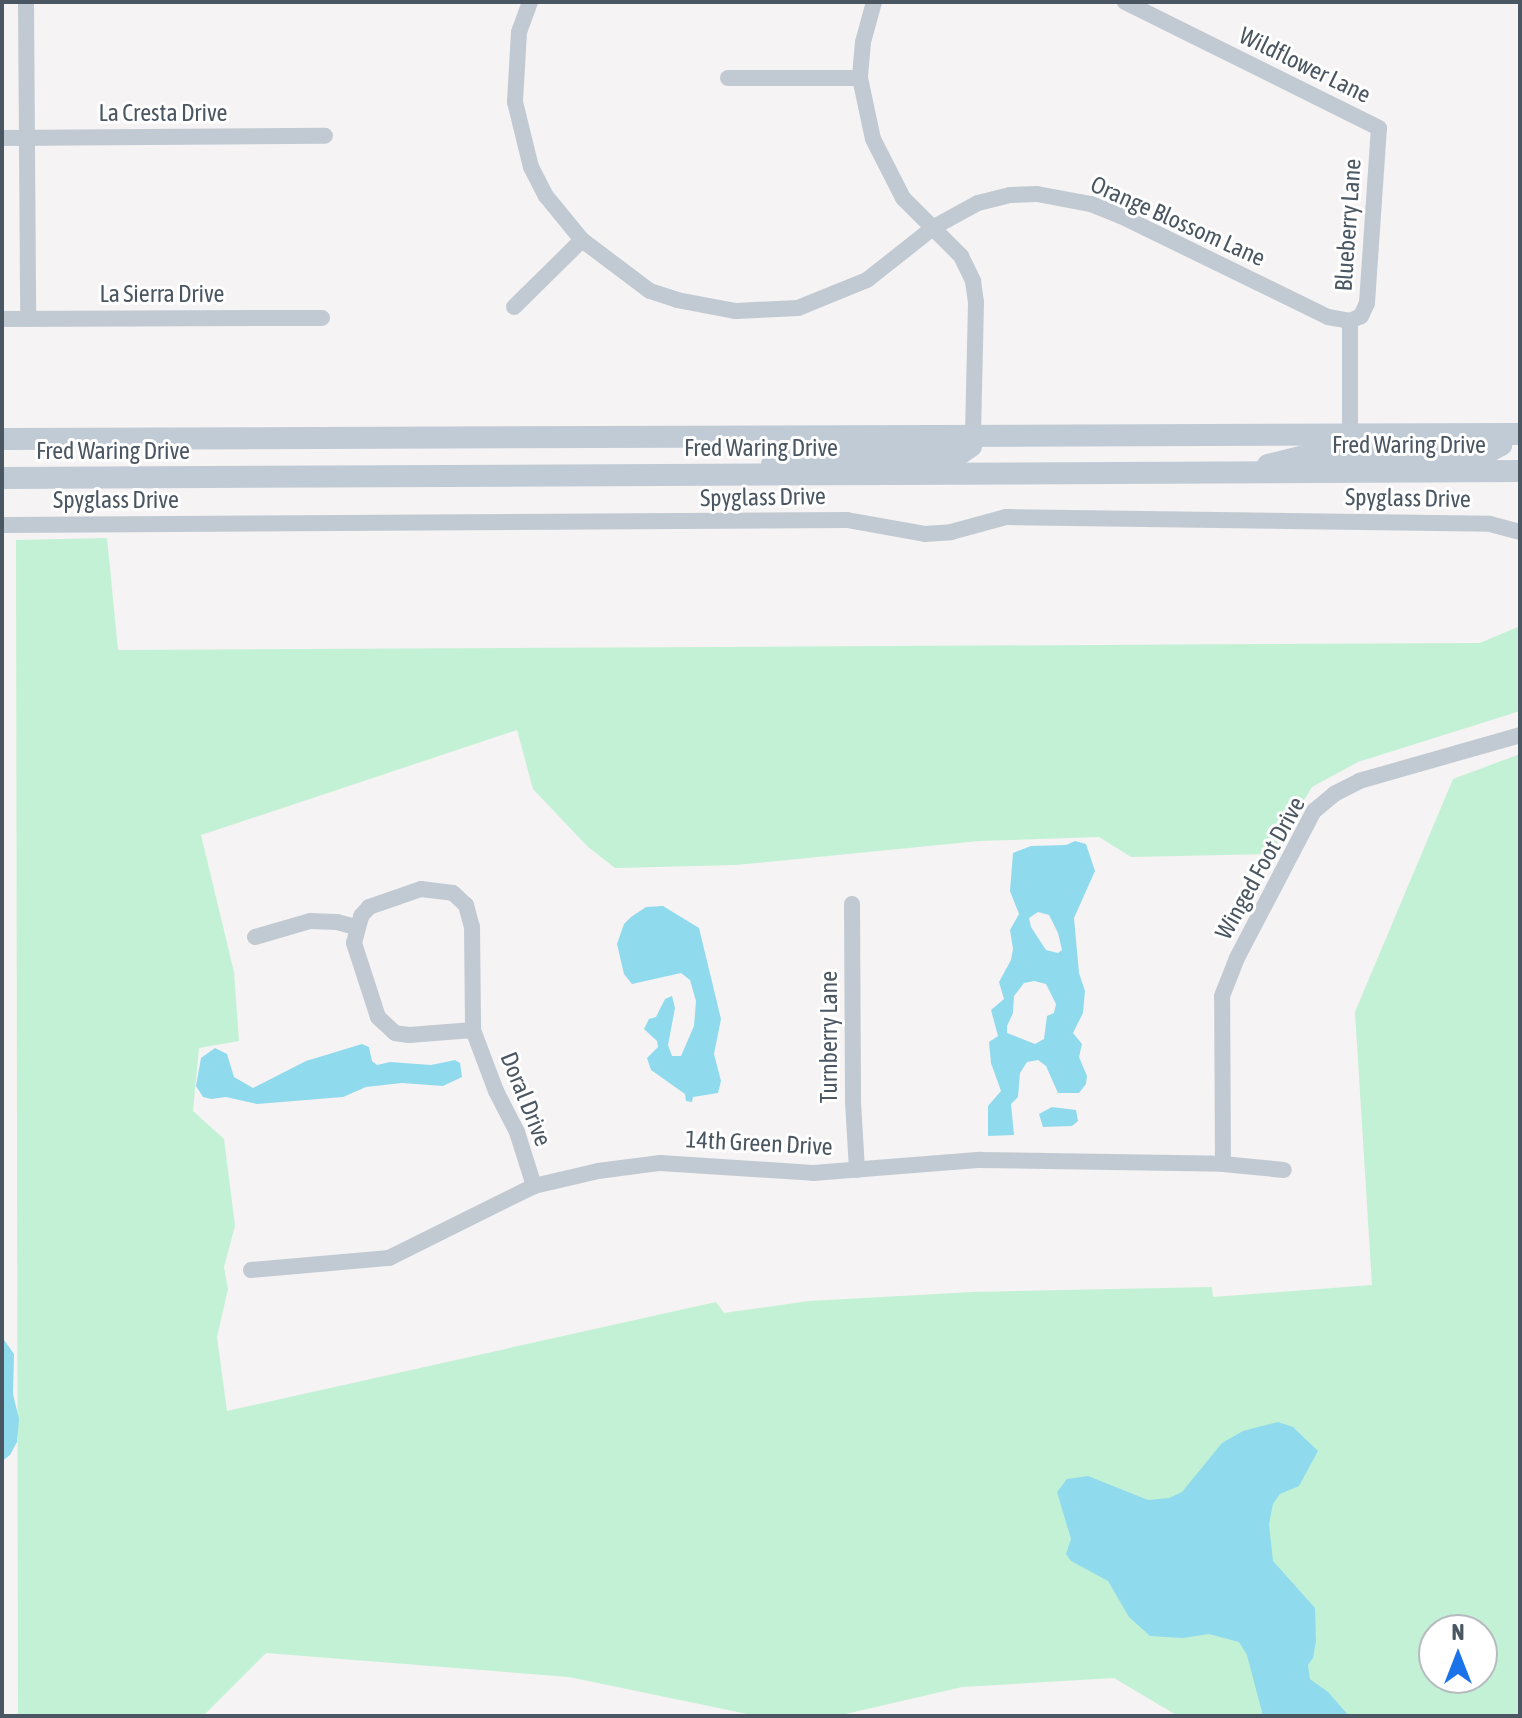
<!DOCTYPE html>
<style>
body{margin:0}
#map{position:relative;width:1522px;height:1718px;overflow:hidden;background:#f5f3f3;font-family:"Asap Condensed",sans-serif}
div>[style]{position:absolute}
.green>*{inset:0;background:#c3f1d5}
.water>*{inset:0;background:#90daee}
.minor>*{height:16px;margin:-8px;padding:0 8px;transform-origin:8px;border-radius:8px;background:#c1cad2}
.secondary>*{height:22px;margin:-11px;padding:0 11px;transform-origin:11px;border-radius:11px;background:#c1cbd6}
span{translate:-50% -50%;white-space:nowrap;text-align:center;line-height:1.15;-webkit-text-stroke:6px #fff;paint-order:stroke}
.street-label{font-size:24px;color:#4a5661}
.frame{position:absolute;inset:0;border:4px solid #4a5661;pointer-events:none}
.north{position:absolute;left:1418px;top:1614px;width:80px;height:80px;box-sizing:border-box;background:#fff;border:2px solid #b7bbc0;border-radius:50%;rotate:0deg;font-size:22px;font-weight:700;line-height:32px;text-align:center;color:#4a5661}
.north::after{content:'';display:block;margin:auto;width:28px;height:36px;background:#1a73e8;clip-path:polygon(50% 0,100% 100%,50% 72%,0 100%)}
</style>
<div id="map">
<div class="green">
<div style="clip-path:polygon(evenodd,107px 538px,118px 650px,1480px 643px,1520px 626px,1520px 711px,1358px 762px,1312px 787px,1271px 854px,1131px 857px,1099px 837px,979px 841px,736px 865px,615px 868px,587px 846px,533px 789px,517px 730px,201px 835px,234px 972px,239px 1041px,199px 1048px,193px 1111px,224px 1139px,235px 1226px,224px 1267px,228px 1289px,217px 1337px,227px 1411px,716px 1302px,724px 1313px,809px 1301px,973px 1292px,1212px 1287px,1213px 1297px,1372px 1285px,1355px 1012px,1453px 779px,1520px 754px,1520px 1716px,1178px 1716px,1114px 1678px,962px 1687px,837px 1716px,757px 1716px,569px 1677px,266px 1653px,203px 1716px,18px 1716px,16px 540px,107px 538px,1434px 1630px,1482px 1630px,1482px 1678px,1434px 1678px,1434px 1630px)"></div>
</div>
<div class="water">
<div style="clip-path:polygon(evenodd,1075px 841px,1086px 844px,1095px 871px,1074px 918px,1079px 973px,1085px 991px,1083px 1013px,1073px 1033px,1082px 1044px,1079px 1057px,1087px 1076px,1086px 1084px,1079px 1093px,1058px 1093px,1046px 1066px,1038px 1060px,1027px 1062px,1020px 1073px,1018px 1097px,1011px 1104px,1014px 1135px,988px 1136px,988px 1106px,1001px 1091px,991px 1063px,989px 1042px,998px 1036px,991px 1010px,1004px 999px,999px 982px,1011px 960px,1013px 949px,1010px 930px,1019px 914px,1010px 891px,1013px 853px,1031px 846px,1066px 845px,1075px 841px,1038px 912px,1049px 915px,1058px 933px,1062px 950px,1058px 953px,1046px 950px,1031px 927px,1029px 918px,1038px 912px,1075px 841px,1034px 981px,1046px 984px,1056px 1004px,1054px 1013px,1047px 1016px,1044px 1039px,1035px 1044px,1007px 1033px,1007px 1026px,1013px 1013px,1014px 996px,1024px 983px,1034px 981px)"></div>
<div style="clip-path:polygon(663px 906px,699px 928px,721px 1019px,714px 1054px,721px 1081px,718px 1093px,693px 1097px,692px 1102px,686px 1101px,685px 1094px,651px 1070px,647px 1058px,658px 1047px,657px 1041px,644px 1029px,649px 1019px,656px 1017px,665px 999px,672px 996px,675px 1008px,668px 1045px,672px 1056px,681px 1056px,694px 1026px,696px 1001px,690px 980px,681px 973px,632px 984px,624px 974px,617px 944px,624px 924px,631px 917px,646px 907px)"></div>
<div style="clip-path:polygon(362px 1044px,369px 1047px,372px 1061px,377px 1065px,390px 1062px,431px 1065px,455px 1060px,460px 1063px,462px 1077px,443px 1086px,402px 1083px,366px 1087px,343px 1097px,257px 1104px,226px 1097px,211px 1099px,203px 1097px,196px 1086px,201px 1058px,215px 1048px,227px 1054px,234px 1077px,253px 1088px,306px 1061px)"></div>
<div style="clip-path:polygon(1052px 1107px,1076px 1110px,1078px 1121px,1072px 1126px,1043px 1127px,1039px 1114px)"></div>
<div style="clip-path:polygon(2px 1337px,14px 1354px,13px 1394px,19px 1419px,17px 1442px,10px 1455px,2px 1461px)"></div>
<div style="clip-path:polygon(1278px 1422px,1293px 1427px,1318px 1451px,1299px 1486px,1280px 1494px,1273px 1504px,1269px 1524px,1273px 1561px,1315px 1608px,1316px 1641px,1313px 1658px,1308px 1665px,1310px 1679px,1328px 1692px,1349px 1716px,1263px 1716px,1247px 1655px,1239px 1642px,1209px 1634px,1183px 1638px,1150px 1636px,1129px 1617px,1108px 1581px,1071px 1561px,1066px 1554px,1071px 1539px,1057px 1492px,1067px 1479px,1088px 1476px,1148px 1500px,1169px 1498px,1182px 1492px,1222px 1443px,1243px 1431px)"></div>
</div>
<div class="minor">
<div style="left:26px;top:2px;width:317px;rotate:89.6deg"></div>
<div style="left:530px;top:2px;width:32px;rotate:110deg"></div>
<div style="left:519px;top:32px;width:70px;rotate:93.3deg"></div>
<div style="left:515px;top:102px;width:67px;rotate:76.2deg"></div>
<div style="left:531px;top:167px;width:33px;rotate:63deg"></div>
<div style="left:546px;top:196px;width:57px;rotate:50.7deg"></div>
<div style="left:582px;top:240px;width:85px;rotate:36.9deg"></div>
<div style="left:650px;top:291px;width:28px;rotate:18deg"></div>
<div style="left:677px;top:300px;width:60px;rotate:10.6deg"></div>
<div style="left:736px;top:311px;width:62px;rotate:-2.8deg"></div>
<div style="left:798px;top:308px;width:74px;rotate:-22.1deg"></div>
<div style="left:867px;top:280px;width:85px;rotate:-38.3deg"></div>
<div style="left:934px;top:227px;width:50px;rotate:-28.6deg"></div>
<div style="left:978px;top:203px;width:33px;rotate:-14deg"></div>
<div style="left:1010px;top:195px;width:27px;rotate:-2deg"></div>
<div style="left:1037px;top:194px;width:55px;rotate:10.5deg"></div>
<div style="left:1091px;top:204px;width:32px;rotate:22deg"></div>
<div style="left:1121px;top:216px;width:230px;rotate:26deg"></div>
<div style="left:1328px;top:317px;width:22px;rotate:10deg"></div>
<div style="left:1350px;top:321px;width:12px;rotate:-24deg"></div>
<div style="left:1361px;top:316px;width:14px;rotate:-65deg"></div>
<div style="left:1367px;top:303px;width:175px;rotate:-86.1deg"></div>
<div style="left:1379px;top:128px;width:284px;rotate:-153.6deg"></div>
<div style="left:874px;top:2px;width:41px;rotate:105.4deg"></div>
<div style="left:863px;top:42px;width:36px;rotate:95deg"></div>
<div style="left:860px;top:78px;width:62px;rotate:78deg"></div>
<div style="left:873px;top:139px;width:66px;rotate:63deg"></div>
<div style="left:903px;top:198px;width:82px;rotate:45deg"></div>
<div style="left:961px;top:256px;width:28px;rotate:64deg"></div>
<div style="left:973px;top:281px;width:21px;rotate:82deg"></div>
<div style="left:976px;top:302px;width:133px;rotate:91.3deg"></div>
<div style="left:728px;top:78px;width:132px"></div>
<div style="left:2px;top:138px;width:323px;rotate:-0.4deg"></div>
<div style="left:514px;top:307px;width:95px;rotate:-44.6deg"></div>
<div style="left:2px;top:319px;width:320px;rotate:-0.2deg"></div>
<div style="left:1350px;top:434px;width:113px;rotate:-90deg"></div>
<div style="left:2px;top:525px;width:845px;rotate:-0.34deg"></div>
<div style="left:847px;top:520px;width:79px;rotate:10.2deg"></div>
<div style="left:925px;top:534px;width:26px;rotate:-4deg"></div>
<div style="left:951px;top:532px;width:57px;rotate:-15.3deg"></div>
<div style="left:1006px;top:517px;width:484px;rotate:0.8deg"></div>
<div style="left:1490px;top:524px;width:31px;rotate:15deg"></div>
<div style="left:852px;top:904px;width:198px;rotate:89.7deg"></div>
<div style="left:853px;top:1102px;width:68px;rotate:86.6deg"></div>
<div style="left:255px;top:937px;width:57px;rotate:-16.2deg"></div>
<div style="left:310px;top:921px;width:27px;rotate:2deg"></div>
<div style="left:337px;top:922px;width:20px;rotate:15deg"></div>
<div style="left:473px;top:1030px;width:64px;rotate:175.5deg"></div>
<div style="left:409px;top:1035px;width:14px;rotate:-172deg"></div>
<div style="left:395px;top:1033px;width:23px;rotate:-137deg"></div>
<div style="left:378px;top:1017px;width:78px;rotate:-108deg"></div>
<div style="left:354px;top:943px;width:28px;rotate:-75deg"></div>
<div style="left:361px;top:916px;width:12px;rotate:-48deg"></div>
<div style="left:369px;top:907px;width:55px;rotate:-19.1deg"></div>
<div style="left:421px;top:889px;width:32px;rotate:7deg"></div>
<div style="left:453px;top:893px;width:18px;rotate:43deg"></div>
<div style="left:466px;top:905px;width:23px;rotate:75deg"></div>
<div style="left:472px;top:927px;width:103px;rotate:89.4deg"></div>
<div style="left:473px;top:1030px;width:65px;rotate:69.3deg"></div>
<div style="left:496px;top:1091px;width:46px;rotate:62.9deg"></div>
<div style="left:517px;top:1132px;width:57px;rotate:72.5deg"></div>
<div style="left:1223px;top:1164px;width:168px;rotate:-90.3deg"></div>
<div style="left:1222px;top:996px;width:41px;rotate:-68.5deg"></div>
<div style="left:1237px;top:958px;width:166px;rotate:-62.4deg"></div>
<div style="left:1314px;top:811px;width:26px;rotate:-40deg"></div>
<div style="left:1334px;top:794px;width:28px;rotate:-27deg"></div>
<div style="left:1359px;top:781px;width:167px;rotate:-15.9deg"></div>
<div style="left:251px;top:1270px;width:139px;rotate:-5deg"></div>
<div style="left:389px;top:1258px;width:162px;rotate:-26.4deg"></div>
<div style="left:534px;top:1186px;width:66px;rotate:-13.2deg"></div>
<div style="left:598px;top:1171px;width:63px;rotate:-7.4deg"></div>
<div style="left:660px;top:1163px;width:153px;rotate:3.7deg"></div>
<div style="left:813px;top:1173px;width:168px;rotate:-4.5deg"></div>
<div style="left:980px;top:1160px;width:243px;rotate:0.9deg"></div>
<div style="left:1223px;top:1164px;width:61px;rotate:5.6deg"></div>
</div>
<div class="secondary">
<div style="left:2px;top:439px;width:1518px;rotate:-0.19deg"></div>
<div style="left:772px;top:464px;width:52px;rotate:-10deg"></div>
<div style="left:823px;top:455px;width:138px;rotate:-0.8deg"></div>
<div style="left:961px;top:453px;width:12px;rotate:-35deg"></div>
<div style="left:971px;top:446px;width:11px;rotate:-80deg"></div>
<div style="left:1268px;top:465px;width:49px;rotate:-14deg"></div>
<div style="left:1316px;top:453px;width:174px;rotate:-0.7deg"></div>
<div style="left:1490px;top:451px;width:13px;rotate:-29deg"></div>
<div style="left:1501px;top:445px;width:11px;rotate:-75deg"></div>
<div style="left:2px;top:478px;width:1518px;rotate:-0.26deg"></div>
</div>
<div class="street-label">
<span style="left:1305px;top:65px;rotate:26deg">Wildflower Lane</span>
<span style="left:163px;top:113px">La Cresta Drive</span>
<span style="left:1178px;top:221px;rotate:24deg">Orange Blossom Lane</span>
<span style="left:1348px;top:225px;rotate:-86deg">Blueberry Lane</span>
<span style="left:162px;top:294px">La Sierra Drive</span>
<span style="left:1409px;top:445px">Fred Waring Drive</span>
<span style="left:761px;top:448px">Fred Waring Drive</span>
<span style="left:113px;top:451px">Fred Waring Drive</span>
<span style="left:763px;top:497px;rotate:-1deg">Spyglass Drive</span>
<span style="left:1408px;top:498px;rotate:1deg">Spyglass Drive</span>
<span style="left:116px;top:500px">Spyglass Drive</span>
<span style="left:1260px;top:868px;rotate:-61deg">Winged Foot Drive</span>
<span style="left:829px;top:1037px;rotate:-90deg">Turnberry Lane</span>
<span style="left:526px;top:1099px;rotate:68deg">Doral Drive</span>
<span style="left:759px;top:1143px;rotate:3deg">14th Green Drive</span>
</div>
<div class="frame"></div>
<div class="north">N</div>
</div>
